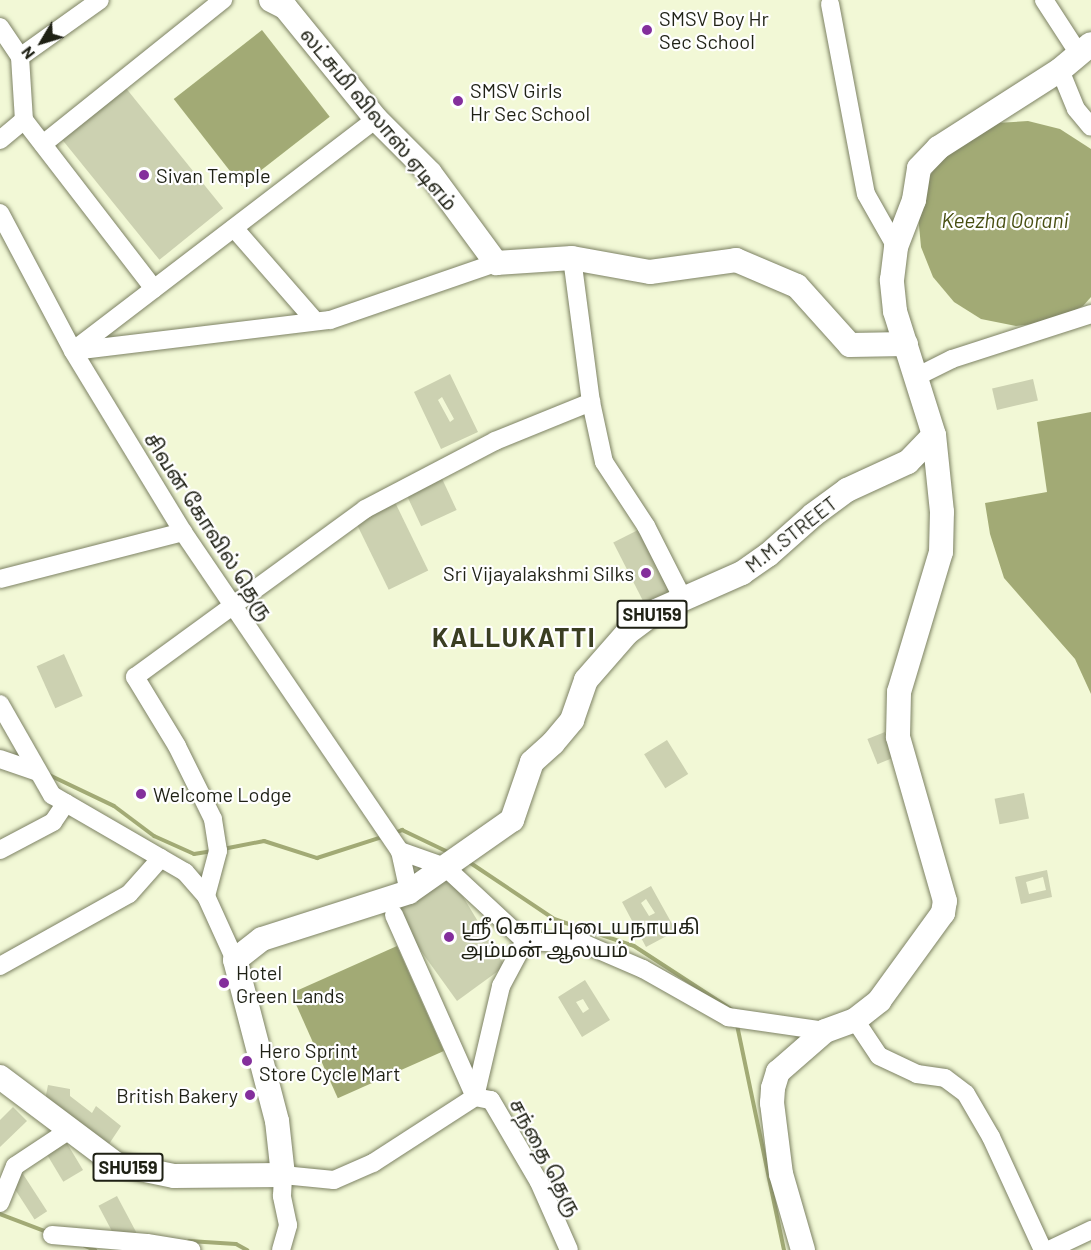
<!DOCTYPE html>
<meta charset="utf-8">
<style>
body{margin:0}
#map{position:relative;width:1091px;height:1250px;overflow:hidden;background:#f2f8d6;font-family:Barlow,"Noto Sans Tamil",sans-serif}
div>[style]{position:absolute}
.water>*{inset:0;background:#a2aa75;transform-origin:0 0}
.stream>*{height:4px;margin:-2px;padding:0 2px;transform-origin:2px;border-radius:2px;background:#a2aa75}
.building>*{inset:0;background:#ccd1b1;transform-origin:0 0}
.roads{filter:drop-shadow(0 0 2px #7d8264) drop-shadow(0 0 2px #7d8264)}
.minor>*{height:18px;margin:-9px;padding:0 9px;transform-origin:9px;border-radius:9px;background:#fff}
.major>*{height:24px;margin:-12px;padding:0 12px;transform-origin:12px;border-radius:12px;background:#fff}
.dots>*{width:16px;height:16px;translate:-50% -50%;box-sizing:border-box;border:3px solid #fff;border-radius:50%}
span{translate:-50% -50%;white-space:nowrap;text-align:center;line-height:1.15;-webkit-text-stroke:4.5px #fff;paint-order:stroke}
.shield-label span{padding:2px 4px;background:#fff;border:2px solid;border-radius:4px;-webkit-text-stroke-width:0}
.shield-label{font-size:18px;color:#1f2115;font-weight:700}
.poi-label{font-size:20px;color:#1f2115}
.left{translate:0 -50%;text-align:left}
.right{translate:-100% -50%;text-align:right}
.street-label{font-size:20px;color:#1f2115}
.water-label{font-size:21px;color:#484f12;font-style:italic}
.district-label{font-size:26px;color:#3a3e22;font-weight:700;letter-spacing:1.5px}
.north{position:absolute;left:12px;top:12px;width:60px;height:60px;-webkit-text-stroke:4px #fff;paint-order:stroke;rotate:232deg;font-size:16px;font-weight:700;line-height:24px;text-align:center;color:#1f2115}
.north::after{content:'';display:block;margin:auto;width:21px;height:27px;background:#1f2115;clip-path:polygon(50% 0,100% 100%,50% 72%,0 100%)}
</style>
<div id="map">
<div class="water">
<div style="left:262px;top:30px;width:110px;height:112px;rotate:52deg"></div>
<div style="clip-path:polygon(1028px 121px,1060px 129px,1091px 149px,1091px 297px,1083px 306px,1052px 322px,1016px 326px,981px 319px,954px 302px,933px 277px,921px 247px,918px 215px,925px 184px,942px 156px,996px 123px)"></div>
<div style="clip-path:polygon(1091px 412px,1091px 694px,1075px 659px,1004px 578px,990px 534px,985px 503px,1047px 492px,1037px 422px)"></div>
<div style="left:397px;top:946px;width:115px;height:116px;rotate:66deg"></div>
</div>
<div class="stream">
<div style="left:47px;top:774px;width:74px;rotate:25.5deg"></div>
<div style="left:114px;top:806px;width:50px;rotate:36.9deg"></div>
<div style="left:154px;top:836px;width:44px;rotate:24.2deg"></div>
<div style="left:194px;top:854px;width:19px;rotate:-9deg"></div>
<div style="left:395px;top:833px;width:8px;rotate:-23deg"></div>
<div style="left:402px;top:830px;width:51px;rotate:25.6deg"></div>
<div style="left:223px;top:849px;width:42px;rotate:-11deg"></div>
<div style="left:264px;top:841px;width:56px;rotate:17.8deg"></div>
<div style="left:317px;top:858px;width:68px;rotate:-17.9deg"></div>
<div style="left:469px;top:862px;width:102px;rotate:33.8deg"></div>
<div style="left:554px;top:919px;width:84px;rotate:18.6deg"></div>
<div style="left:634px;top:946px;width:119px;rotate:33deg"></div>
<div style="left:737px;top:1025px;width:230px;rotate:78.2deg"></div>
<div style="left:0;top:1214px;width:50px;rotate:21deg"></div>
<div style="left:189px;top:1241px;width:47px;rotate:3.7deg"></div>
<div style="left:236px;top:1244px;width:13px;rotate:29deg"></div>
<div style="left:85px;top:1246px;width:11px;rotate:22deg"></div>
</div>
<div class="building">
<div style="left:125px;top:87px;width:156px;height:82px;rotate:51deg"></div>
<div style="clip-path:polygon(evenodd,450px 374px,478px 432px,441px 449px,414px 392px,450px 374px,442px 397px,454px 419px,450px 422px,438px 400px,442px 397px)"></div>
<div style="left:1033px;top:379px;width:22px;height:42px;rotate:77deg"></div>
<div style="left:438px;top:470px;width:44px;height:39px;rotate:65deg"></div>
<div style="left:391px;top:494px;width:85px;height:44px;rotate:64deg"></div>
<div style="left:640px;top:529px;width:76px;height:30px;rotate:63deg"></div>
<div style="left:64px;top:654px;width:46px;height:30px;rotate:66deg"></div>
<div style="left:885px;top:732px;width:27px;height:19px;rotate:68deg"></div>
<div style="left:667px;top:740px;width:40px;height:27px;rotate:58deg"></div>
<div style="left:1024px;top:793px;width:26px;height:30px;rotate:79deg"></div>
<div style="clip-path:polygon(445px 867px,505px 966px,457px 1001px,390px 908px)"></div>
<div style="clip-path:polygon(evenodd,1047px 870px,1052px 897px,1021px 904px,1015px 877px,1047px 870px,1043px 877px,1046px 890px,1029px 894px,1026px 882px,1043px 877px)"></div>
<div style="clip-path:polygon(evenodd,651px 886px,676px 931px,646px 947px,622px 902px,651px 886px,646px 899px,655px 913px,649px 916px,641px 903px,646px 899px)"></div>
<div style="clip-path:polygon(evenodd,585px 980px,610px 1020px,582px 1037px,558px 997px,585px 980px,583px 999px,589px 1009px,583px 1013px,576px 1002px,583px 999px)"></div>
<div style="clip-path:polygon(48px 1085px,70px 1089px,70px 1096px,92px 1113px,96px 1106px,121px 1126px,107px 1147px,45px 1100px)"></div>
<div style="clip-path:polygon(13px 1107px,27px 1121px,0 1147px,0 1120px)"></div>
<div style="left:65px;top:1140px;width:35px;height:23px;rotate:59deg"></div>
<div style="left:21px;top:1171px;width:48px;height:15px;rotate:57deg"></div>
<div style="left:117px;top:1196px;width:41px;height:21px;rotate:62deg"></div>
</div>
<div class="roads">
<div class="minor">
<div style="left:1044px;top:0;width:64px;rotate:57.1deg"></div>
<div style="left:830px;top:4px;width:193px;rotate:79.3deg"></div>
<div style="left:866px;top:194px;width:61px;rotate:60.5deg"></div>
<div style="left:0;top:27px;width:36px;rotate:56deg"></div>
<div style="left:20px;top:57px;width:63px;rotate:86.4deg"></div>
<div style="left:24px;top:120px;width:31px;rotate:140deg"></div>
<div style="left:20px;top:57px;width:98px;rotate:-35.5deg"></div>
<div style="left:1060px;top:70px;width:42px;rotate:67.7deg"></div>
<div style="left:1076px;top:109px;width:23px;rotate:50deg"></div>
<div style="left:24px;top:120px;width:213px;rotate:52.4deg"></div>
<div style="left:43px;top:144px;width:231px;rotate:-38.7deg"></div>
<div style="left:0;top:213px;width:156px;rotate:62.1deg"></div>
<div style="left:73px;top:351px;width:212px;rotate:58.7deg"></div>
<div style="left:183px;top:532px;width:386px;rotate:55.8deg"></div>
<div style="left:400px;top:851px;width:42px;rotate:77.6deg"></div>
<div style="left:234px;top:228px;width:123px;rotate:48.9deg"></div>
<div style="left:572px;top:258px;width:145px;rotate:82.5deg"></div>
<div style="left:591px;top:402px;width:61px;rotate:77.8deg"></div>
<div style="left:604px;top:462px;width:77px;rotate:56.7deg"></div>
<div style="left:646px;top:526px;width:82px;rotate:63.1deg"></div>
<div style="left:74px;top:350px;width:380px;rotate:-37.4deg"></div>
<div style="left:73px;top:351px;width:259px;rotate:-6.9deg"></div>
<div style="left:330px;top:320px;width:176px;rotate:-19deg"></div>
<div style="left:916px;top:377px;width:40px;rotate:-26.6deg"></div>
<div style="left:952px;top:359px;width:146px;rotate:-17.9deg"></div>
<div style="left:0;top:579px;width:189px;rotate:-14.4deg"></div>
<div style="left:0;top:704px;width:105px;rotate:60.3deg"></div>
<div style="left:52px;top:795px;width:154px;rotate:30.1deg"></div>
<div style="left:185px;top:872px;width:32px;rotate:49deg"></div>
<div style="left:206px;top:896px;width:70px;rotate:65.6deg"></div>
<div style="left:0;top:759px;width:40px;rotate:18.9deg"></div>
<div style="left:0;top:850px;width:60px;rotate:-27.8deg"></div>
<div style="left:53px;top:822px;width:23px;rotate:-56deg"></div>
<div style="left:206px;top:896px;width:47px;rotate:-75.1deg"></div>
<div style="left:218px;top:851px;width:32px;rotate:-99deg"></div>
<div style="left:213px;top:819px;width:81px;rotate:-116.3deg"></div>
<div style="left:177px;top:746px;width:81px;rotate:-121.3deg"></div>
<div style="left:135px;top:677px;width:285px;rotate:-36.1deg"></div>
<div style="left:365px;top:509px;width:147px;rotate:-27.6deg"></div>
<div style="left:495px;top:441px;width:104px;rotate:-22.1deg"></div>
<div style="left:394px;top:915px;width:199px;rotate:66deg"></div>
<div style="left:475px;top:1097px;width:16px;rotate:11deg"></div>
<div style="left:491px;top:1100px;width:95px;rotate:59.7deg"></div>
<div style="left:539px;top:1182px;width:74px;rotate:66.2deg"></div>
<div style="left:525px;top:941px;width:60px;rotate:2.9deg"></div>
<div style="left:585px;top:944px;width:63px;rotate:23.3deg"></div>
<div style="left:643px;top:969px;width:98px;rotate:29.5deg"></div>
<div style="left:728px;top:1017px;width:98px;rotate:8.2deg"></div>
<div style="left:0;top:966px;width:148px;rotate:-29.2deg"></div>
<div style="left:129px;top:894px;width:48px;rotate:-48.4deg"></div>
<div style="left:855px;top:1020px;width:43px;rotate:56.3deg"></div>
<div style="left:879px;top:1056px;width:42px;rotate:25.3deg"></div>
<div style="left:917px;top:1074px;width:28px;rotate:8deg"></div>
<div style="left:945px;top:1078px;width:26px;rotate:37deg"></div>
<div style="left:966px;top:1094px;width:50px;rotate:59.8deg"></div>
<div style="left:991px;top:1137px;width:124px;rotate:65.3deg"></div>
<div style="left:0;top:1203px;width:40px;rotate:-68deg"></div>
<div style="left:15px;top:1166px;width:67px;rotate:-33.5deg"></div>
<div style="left:52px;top:1235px;width:95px;rotate:4.8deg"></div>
<div style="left:147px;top:1243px;width:45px;rotate:9deg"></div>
<div style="left:281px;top:1250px;width:26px;rotate:-74deg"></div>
<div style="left:288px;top:1225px;width:30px;rotate:-102deg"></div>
<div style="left:282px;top:1196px;width:21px;rotate:-87deg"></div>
<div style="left:283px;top:1175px;width:51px;rotate:5.6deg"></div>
<div style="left:334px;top:1180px;width:43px;rotate:-23.6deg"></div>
<div style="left:373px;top:1163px;width:121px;rotate:-32.9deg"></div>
<div style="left:475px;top:1097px;width:114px;rotate:-76.8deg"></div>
<div style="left:501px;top:986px;width:51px;rotate:-61.9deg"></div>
<div style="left:525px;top:941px;width:109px;rotate:-137.2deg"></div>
<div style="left:445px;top:867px;width:48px;rotate:-160.4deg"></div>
<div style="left:1049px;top:1250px;width:47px;rotate:-25.5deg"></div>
</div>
<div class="major">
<div style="left:271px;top:0;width:16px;rotate:27deg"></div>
<div style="left:285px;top:7px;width:144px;rotate:50.9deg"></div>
<div style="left:376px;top:119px;width:76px;rotate:45deg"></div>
<div style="left:430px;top:173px;width:112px;rotate:53.7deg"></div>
<div style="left:496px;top:263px;width:76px;rotate:-3.8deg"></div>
<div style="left:572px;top:258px;width:79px;rotate:10.2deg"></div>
<div style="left:650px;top:272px;width:87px;rotate:-7.9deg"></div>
<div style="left:736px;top:260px;width:66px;rotate:23.1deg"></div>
<div style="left:797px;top:286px;width:79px;rotate:48.1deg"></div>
<div style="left:850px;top:345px;width:56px;rotate:-1deg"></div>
<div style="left:0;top:1077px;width:145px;rotate:36.9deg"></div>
<div style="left:116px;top:1164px;width:59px;rotate:11.7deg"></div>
<div style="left:174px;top:1176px;width:109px;rotate:-0.5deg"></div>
<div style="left:283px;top:1175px;width:54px;rotate:-96.3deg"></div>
<div style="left:277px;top:1121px;width:166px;rotate:-104.6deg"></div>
<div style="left:235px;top:960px;width:34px;rotate:-38deg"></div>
<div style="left:262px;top:939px;width:154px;rotate:-17.7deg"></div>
<div style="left:409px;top:892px;width:126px;rotate:-35deg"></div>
<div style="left:512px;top:820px;width:61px;rotate:-71deg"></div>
<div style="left:532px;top:762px;width:28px;rotate:-42deg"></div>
<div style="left:553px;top:743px;width:30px;rotate:-50deg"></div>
<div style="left:572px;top:720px;width:42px;rotate:-70.7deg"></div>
<div style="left:586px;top:680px;width:62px;rotate:-48.9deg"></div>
<div style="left:627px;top:633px;width:36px;rotate:-37deg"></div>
<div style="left:656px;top:611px;width:94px;rotate:-23.8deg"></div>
<div style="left:742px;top:573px;width:32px;rotate:-35deg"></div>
<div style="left:768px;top:555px;width:60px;rotate:-41.6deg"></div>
<div style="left:813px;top:515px;width:42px;rotate:-36.3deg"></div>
<div style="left:847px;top:490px;width:67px;rotate:-24.7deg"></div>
<div style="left:908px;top:462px;width:37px;rotate:-46deg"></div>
<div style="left:803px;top:1250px;width:79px;rotate:-106.1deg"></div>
<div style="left:781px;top:1174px;width:72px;rotate:-97.2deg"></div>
<div style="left:772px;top:1103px;width:15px;rotate:-86deg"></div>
<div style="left:773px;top:1088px;width:17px;rotate:-73deg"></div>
<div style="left:778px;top:1072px;width:62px;rotate:-41.1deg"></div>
<div style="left:825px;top:1031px;width:32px;rotate:-20deg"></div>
<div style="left:855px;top:1020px;width:31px;rotate:-38deg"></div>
<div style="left:879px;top:1001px;width:109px;rotate:-54deg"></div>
<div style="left:943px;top:913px;width:12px;rotate:-81deg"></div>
<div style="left:945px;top:901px;width:171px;rotate:-106deg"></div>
<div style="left:898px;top:737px;width:45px;rotate:-88.7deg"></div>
<div style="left:899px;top:692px;width:146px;rotate:-73.3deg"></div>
<div style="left:941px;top:552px;width:40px;rotate:-88.6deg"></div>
<div style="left:942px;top:512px;width:77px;rotate:-95.9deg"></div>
<div style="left:934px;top:435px;width:130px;rotate:-107.5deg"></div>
<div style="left:895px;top:311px;width:31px;rotate:-96deg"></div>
<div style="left:892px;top:280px;width:33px;rotate:-83deg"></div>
<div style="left:896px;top:247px;width:50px;rotate:-69deg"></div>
<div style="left:914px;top:200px;width:32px;rotate:-81deg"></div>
<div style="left:919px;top:168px;width:28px;rotate:-46deg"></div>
<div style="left:938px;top:148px;width:145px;rotate:-32.6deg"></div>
<div style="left:1060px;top:70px;width:40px;rotate:-40deg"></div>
</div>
</div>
<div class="dots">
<div style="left:647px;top:30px;background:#842f9c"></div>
<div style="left:458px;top:101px;background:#842f9c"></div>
<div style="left:144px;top:175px;background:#842f9c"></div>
<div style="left:646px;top:573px;background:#842f9c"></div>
<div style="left:141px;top:794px;background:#842f9c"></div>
<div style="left:449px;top:937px;background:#842f9c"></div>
<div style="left:224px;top:983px;background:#842f9c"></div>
<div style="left:247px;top:1061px;background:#842f9c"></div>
<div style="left:250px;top:1095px;background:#842f9c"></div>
</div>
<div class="shield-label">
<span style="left:652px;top:614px">SHU159</span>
<span style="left:128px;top:1167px">SHU159</span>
</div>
<div class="poi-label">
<span class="left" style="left:659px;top:30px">SMSV Boy Hr<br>Sec School</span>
<span class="left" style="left:470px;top:102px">SMSV Girls<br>Hr Sec School</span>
<span class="left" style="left:156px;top:175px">Sivan Temple</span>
<span class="right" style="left:634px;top:573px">Sri Vijayalakshmi Silks</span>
<span class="left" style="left:153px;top:794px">Welcome Lodge</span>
<span class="left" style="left:461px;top:938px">ஸ்ரீ கொப்புடையநாயகி<br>அம்மன் ஆலயம்</span>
<span class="left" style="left:236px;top:984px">Hotel<br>Green Lands</span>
<span class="left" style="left:259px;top:1062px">Hero Sprint<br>Store Cycle Mart</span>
<span class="right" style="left:238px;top:1095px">British Bakery</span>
</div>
<div class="street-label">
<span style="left:379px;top:119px;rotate:50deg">லட்சுமி விலாஸ் ஏடிஎம்</span>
<span style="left:209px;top:526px;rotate:57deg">சிவன் கோவில் தெரு</span>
<span style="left:791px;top:534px;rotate:-38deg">M.M.STREET</span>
<span style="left:546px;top:1157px;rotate:62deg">சந்தை தெரு</span>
</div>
<div class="water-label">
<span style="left:1005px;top:220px">Keezha Oorani</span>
</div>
<div class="district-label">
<span style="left:514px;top:637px">KALLUKATTI</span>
</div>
<div class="north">N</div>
</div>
